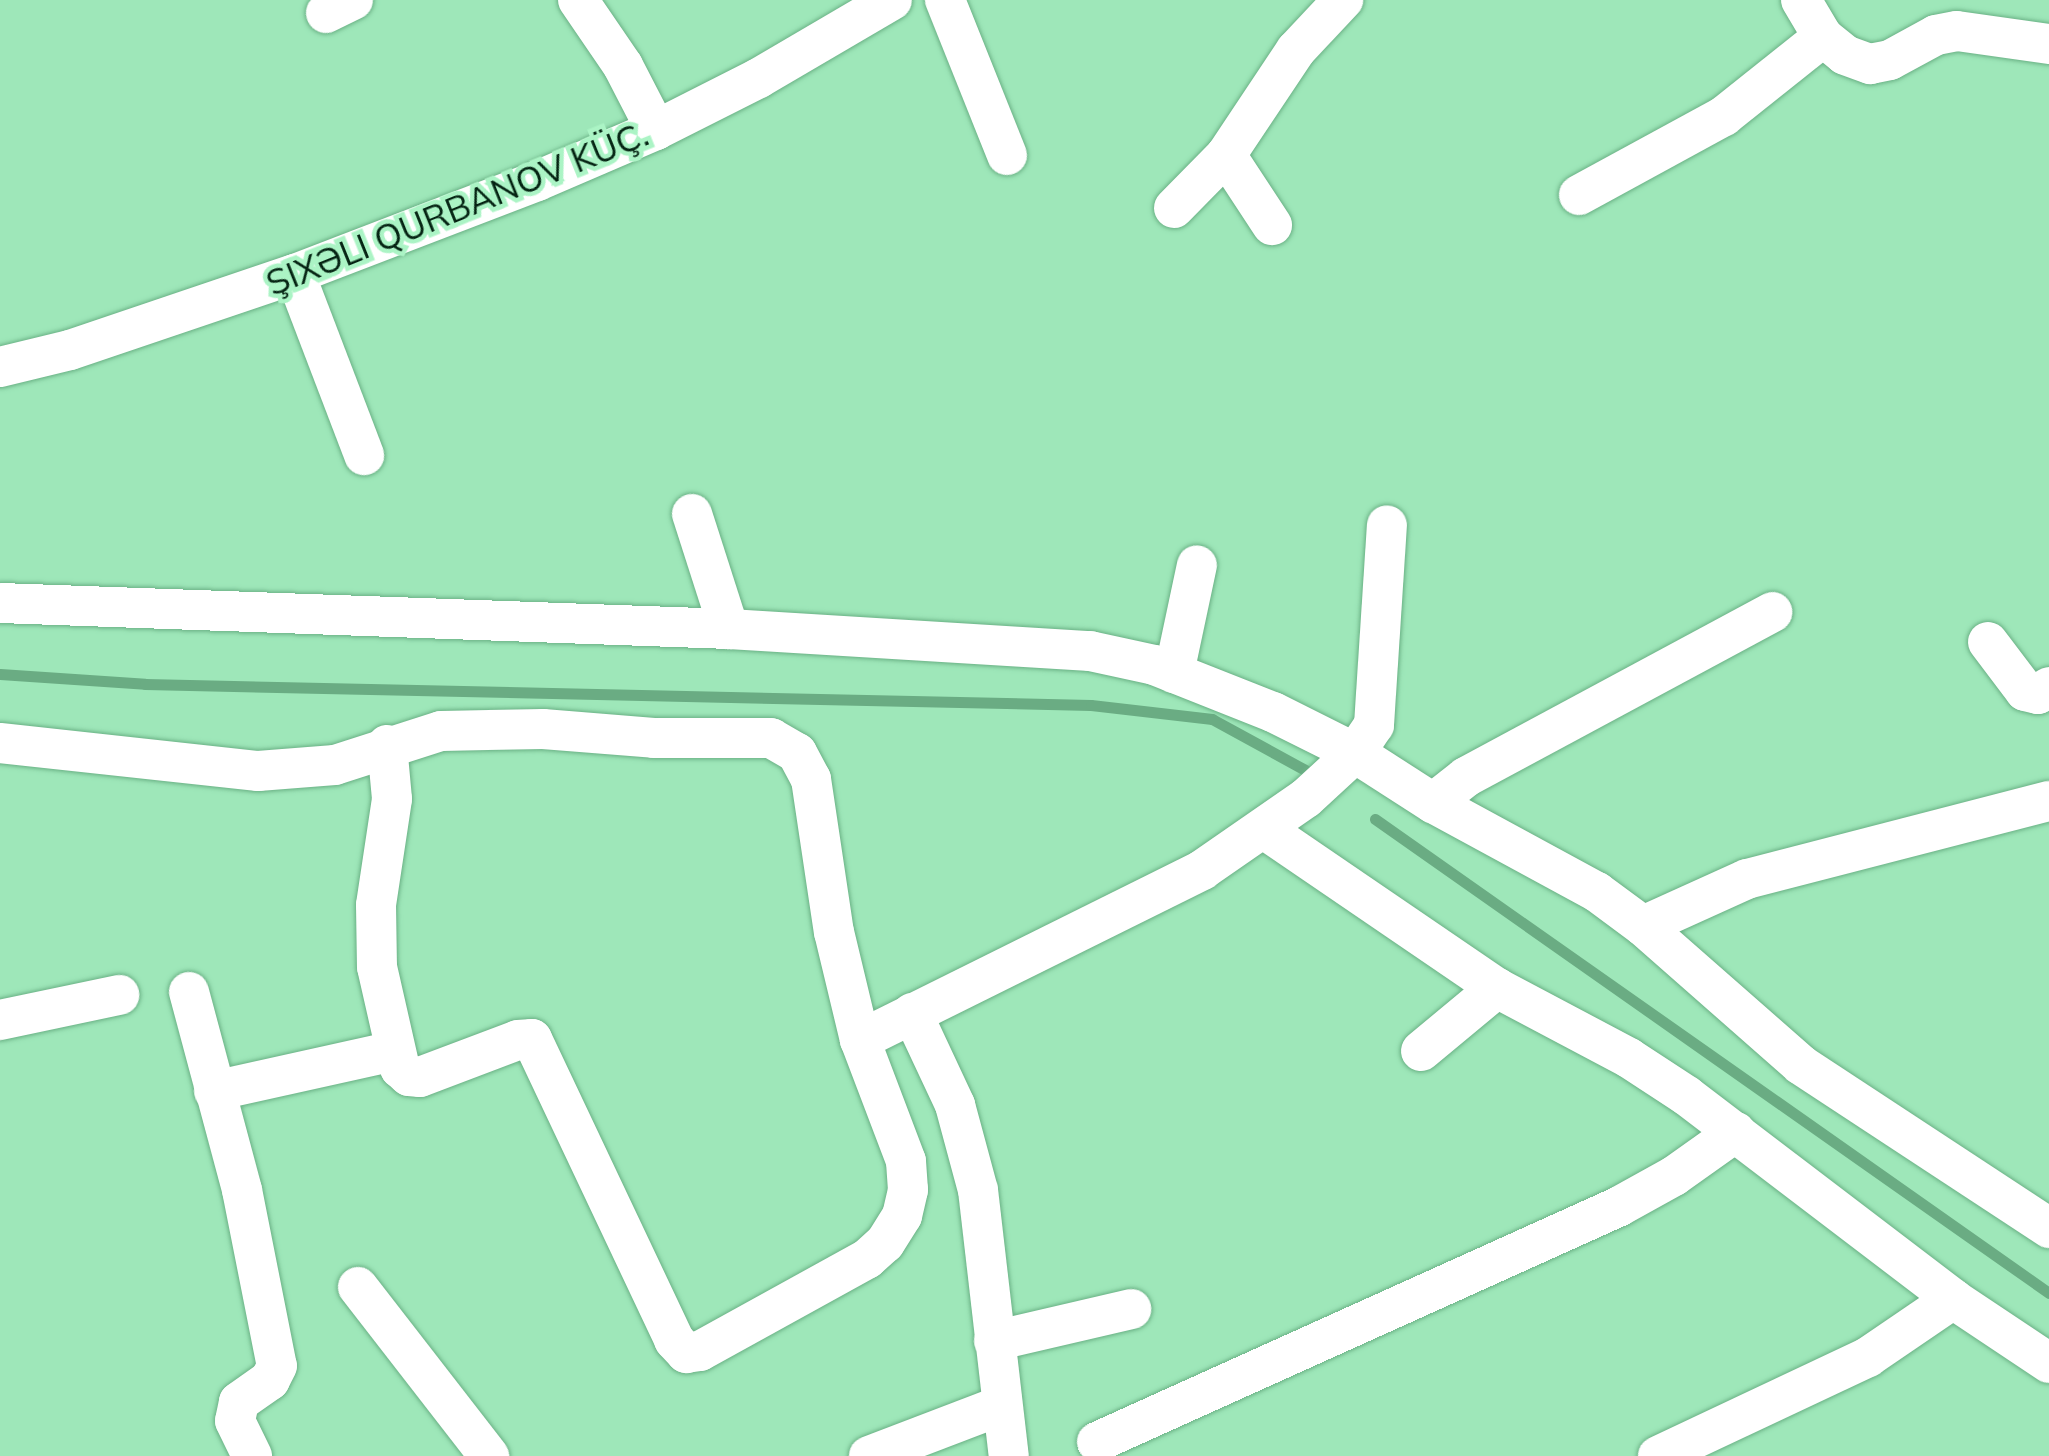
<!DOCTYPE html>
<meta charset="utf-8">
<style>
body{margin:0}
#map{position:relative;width:2049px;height:1456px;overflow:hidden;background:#9ee7b9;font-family:Mulish,sans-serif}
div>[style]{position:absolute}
.stream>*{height:11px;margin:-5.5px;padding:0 5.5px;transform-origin:5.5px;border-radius:5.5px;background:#6aac83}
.roads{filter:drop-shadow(0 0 2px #6ab185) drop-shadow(0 0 2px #6ab185)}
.minor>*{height:40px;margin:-20px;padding:0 20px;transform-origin:20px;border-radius:20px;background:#fff}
span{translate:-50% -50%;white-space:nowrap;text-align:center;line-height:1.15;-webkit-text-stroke:9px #abf4c5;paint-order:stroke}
.street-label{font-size:35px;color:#052413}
</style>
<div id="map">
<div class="stream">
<div style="left:0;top:674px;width:145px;rotate:3.9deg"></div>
<div style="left:145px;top:684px;width:946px;rotate:1.27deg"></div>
<div style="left:1091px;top:705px;width:122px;rotate:6.6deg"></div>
<div style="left:1212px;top:719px;width:106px;rotate:28.7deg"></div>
<div style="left:1375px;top:819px;width:824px;rotate:35.12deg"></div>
</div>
<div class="roads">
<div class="minor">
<div style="left:578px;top:0;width:80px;rotate:55.7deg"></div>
<div style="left:623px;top:66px;width:72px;rotate:62.7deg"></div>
<div style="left:945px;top:0;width:167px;rotate:68.2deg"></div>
<div style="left:1801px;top:0;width:43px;rotate:59.3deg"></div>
<div style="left:1823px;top:37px;width:28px;rotate:39deg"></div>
<div style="left:1845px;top:55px;width:27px;rotate:20deg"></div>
<div style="left:1870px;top:64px;width:20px;rotate:-11deg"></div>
<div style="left:1890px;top:60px;width:52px;rotate:-28.5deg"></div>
<div style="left:1936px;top:35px;width:21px;rotate:-11deg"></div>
<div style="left:1957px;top:31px;width:93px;rotate:8deg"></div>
<div style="left:326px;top:13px;width:30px;rotate:-26deg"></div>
<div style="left:1226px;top:155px;width:84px;rotate:56.7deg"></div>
<div style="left:1579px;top:195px;width:165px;rotate:-28.6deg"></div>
<div style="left:1724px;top:116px;width:127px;rotate:-38.6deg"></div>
<div style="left:1174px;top:208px;width:74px;rotate:-45.5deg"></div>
<div style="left:1226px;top:155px;width:126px;rotate:-56.3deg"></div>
<div style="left:1296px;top:50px;width:69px;rotate:-46.8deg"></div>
<div style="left:295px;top:274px;width:194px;rotate:69.1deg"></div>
<div style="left:0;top:367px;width:72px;rotate:-13.7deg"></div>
<div style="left:70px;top:350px;width:237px;rotate:-18.7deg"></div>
<div style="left:295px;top:274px;width:259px;rotate:-21deg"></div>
<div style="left:537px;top:181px;width:129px;rotate:-23.2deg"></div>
<div style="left:656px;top:130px;width:115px;rotate:-26.8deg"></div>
<div style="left:759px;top:78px;width:154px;rotate:-30.4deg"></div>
<div style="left:692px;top:514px;width:121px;rotate:72.2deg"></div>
<div style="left:0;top:603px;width:729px;rotate:2.04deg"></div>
<div style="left:729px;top:629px;width:362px;rotate:3.5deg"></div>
<div style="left:1090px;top:651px;width:66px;rotate:12.3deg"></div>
<div style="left:1154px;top:665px;width:128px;rotate:21.6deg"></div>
<div style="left:1273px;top:712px;width:92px;rotate:26.6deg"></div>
<div style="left:1355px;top:753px;width:93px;rotate:32.7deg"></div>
<div style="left:1433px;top:803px;width:187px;rotate:28.5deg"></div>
<div style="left:1597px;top:892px;width:57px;rotate:36.5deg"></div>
<div style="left:1643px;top:926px;width:210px;rotate:41.3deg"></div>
<div style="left:1801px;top:1065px;width:297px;rotate:33.3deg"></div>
<div style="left:1988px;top:642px;width:61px;rotate:52.9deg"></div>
<div style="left:2025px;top:691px;width:13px;rotate:13deg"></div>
<div style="left:2038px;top:694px;width:13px;rotate:-32deg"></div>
<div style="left:1174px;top:673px;width:110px;rotate:-78deg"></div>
<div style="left:0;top:743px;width:260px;rotate:6.2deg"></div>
<div style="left:258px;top:771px;width:77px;rotate:-4.5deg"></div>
<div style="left:335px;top:765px;width:111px;rotate:-17.8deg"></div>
<div style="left:441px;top:731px;width:102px;rotate:-1.1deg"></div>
<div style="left:543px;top:729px;width:111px;rotate:4.6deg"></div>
<div style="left:654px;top:738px;width:117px"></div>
<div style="left:771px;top:738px;width:30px;rotate:30deg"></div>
<div style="left:797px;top:753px;width:30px;rotate:62deg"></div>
<div style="left:811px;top:779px;width:155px;rotate:81.5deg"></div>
<div style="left:834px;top:932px;width:111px;rotate:76.5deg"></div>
<div style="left:860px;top:1040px;width:382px;rotate:-26.4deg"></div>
<div style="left:1202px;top:870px;width:126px;rotate:-34.7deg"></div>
<div style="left:1306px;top:798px;width:67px;rotate:-42.6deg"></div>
<div style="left:1355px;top:753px;width:34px;rotate:-56deg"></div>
<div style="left:1374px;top:725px;width:200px;rotate:-86.3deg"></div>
<div style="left:387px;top:745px;width:54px;rotate:84.7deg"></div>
<div style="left:392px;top:799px;width:107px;rotate:98.6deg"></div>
<div style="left:376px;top:905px;width:62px;rotate:89.1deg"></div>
<div style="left:377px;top:967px;width:104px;rotate:77.2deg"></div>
<div style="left:400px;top:1068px;width:12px;rotate:42deg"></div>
<div style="left:409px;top:1076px;width:11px;rotate:5deg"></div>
<div style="left:420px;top:1077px;width:105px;rotate:-20.7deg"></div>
<div style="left:518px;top:1040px;width:14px;rotate:-4deg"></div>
<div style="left:532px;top:1039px;width:333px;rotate:64.7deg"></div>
<div style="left:674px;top:1340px;width:18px;rotate:47deg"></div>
<div style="left:686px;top:1353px;width:14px;rotate:-8deg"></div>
<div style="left:700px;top:1351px;width:191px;rotate:-28.9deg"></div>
<div style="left:867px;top:1259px;width:24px;rotate:-42deg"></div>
<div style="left:885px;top:1243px;width:32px;rotate:-58deg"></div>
<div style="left:902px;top:1216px;width:27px;rotate:-77deg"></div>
<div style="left:908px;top:1190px;width:29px;rotate:-94deg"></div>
<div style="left:906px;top:1161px;width:129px;rotate:-110.8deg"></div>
<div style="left:1433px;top:803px;width:42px;rotate:-38.2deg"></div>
<div style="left:1466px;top:777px;width:348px;rotate:-28.3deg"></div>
<div style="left:1264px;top:829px;width:282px;rotate:34.3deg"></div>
<div style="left:1497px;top:988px;width:149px;rotate:27.9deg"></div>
<div style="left:1629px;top:1058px;width:69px;rotate:33.2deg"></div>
<div style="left:1687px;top:1096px;width:335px;rotate:37.3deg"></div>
<div style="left:1953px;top:1299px;width:115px;rotate:33.7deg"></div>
<div style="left:1643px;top:926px;width:114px;rotate:-24.3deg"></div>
<div style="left:1747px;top:879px;width:312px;rotate:-14.5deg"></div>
<div style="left:189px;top:992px;width:205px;rotate:75deg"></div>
<div style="left:242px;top:1190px;width:179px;rotate:78.8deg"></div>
<div style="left:277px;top:1366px;width:16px;rotate:117deg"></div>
<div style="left:270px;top:1380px;width:38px;rotate:145deg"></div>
<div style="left:239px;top:1402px;width:19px;rotate:102deg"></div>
<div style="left:235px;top:1421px;width:39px;rotate:64deg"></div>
<div style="left:912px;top:1013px;width:102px;rotate:64.9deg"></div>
<div style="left:955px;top:1105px;width:88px;rotate:74.9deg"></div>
<div style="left:978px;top:1190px;width:268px;rotate:83.4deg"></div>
<div style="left:0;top:1020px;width:122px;rotate:-11.9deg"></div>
<div style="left:1421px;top:1051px;width:99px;rotate:-39.7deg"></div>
<div style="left:214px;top:1091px;width:184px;rotate:-12.5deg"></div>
<div style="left:358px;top:1287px;width:214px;rotate:52.2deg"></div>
<div style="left:994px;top:1341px;width:141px;rotate:-13.1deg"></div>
<div style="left:1097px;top:1442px;width:572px;rotate:-24.28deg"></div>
<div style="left:1618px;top:1207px;width:64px;rotate:-29deg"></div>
<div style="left:1674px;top:1176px;width:76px;rotate:-35.4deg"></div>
<div style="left:869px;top:1456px;width:140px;rotate:-20.9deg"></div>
<div style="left:1658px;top:1456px;width:232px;rotate:-25.2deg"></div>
<div style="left:1868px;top:1357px;width:103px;rotate:-34.3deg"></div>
</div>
</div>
<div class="street-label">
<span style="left:457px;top:208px;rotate:-22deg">ŞIXƏLI QURBANOV KÜÇ.</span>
</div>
</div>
